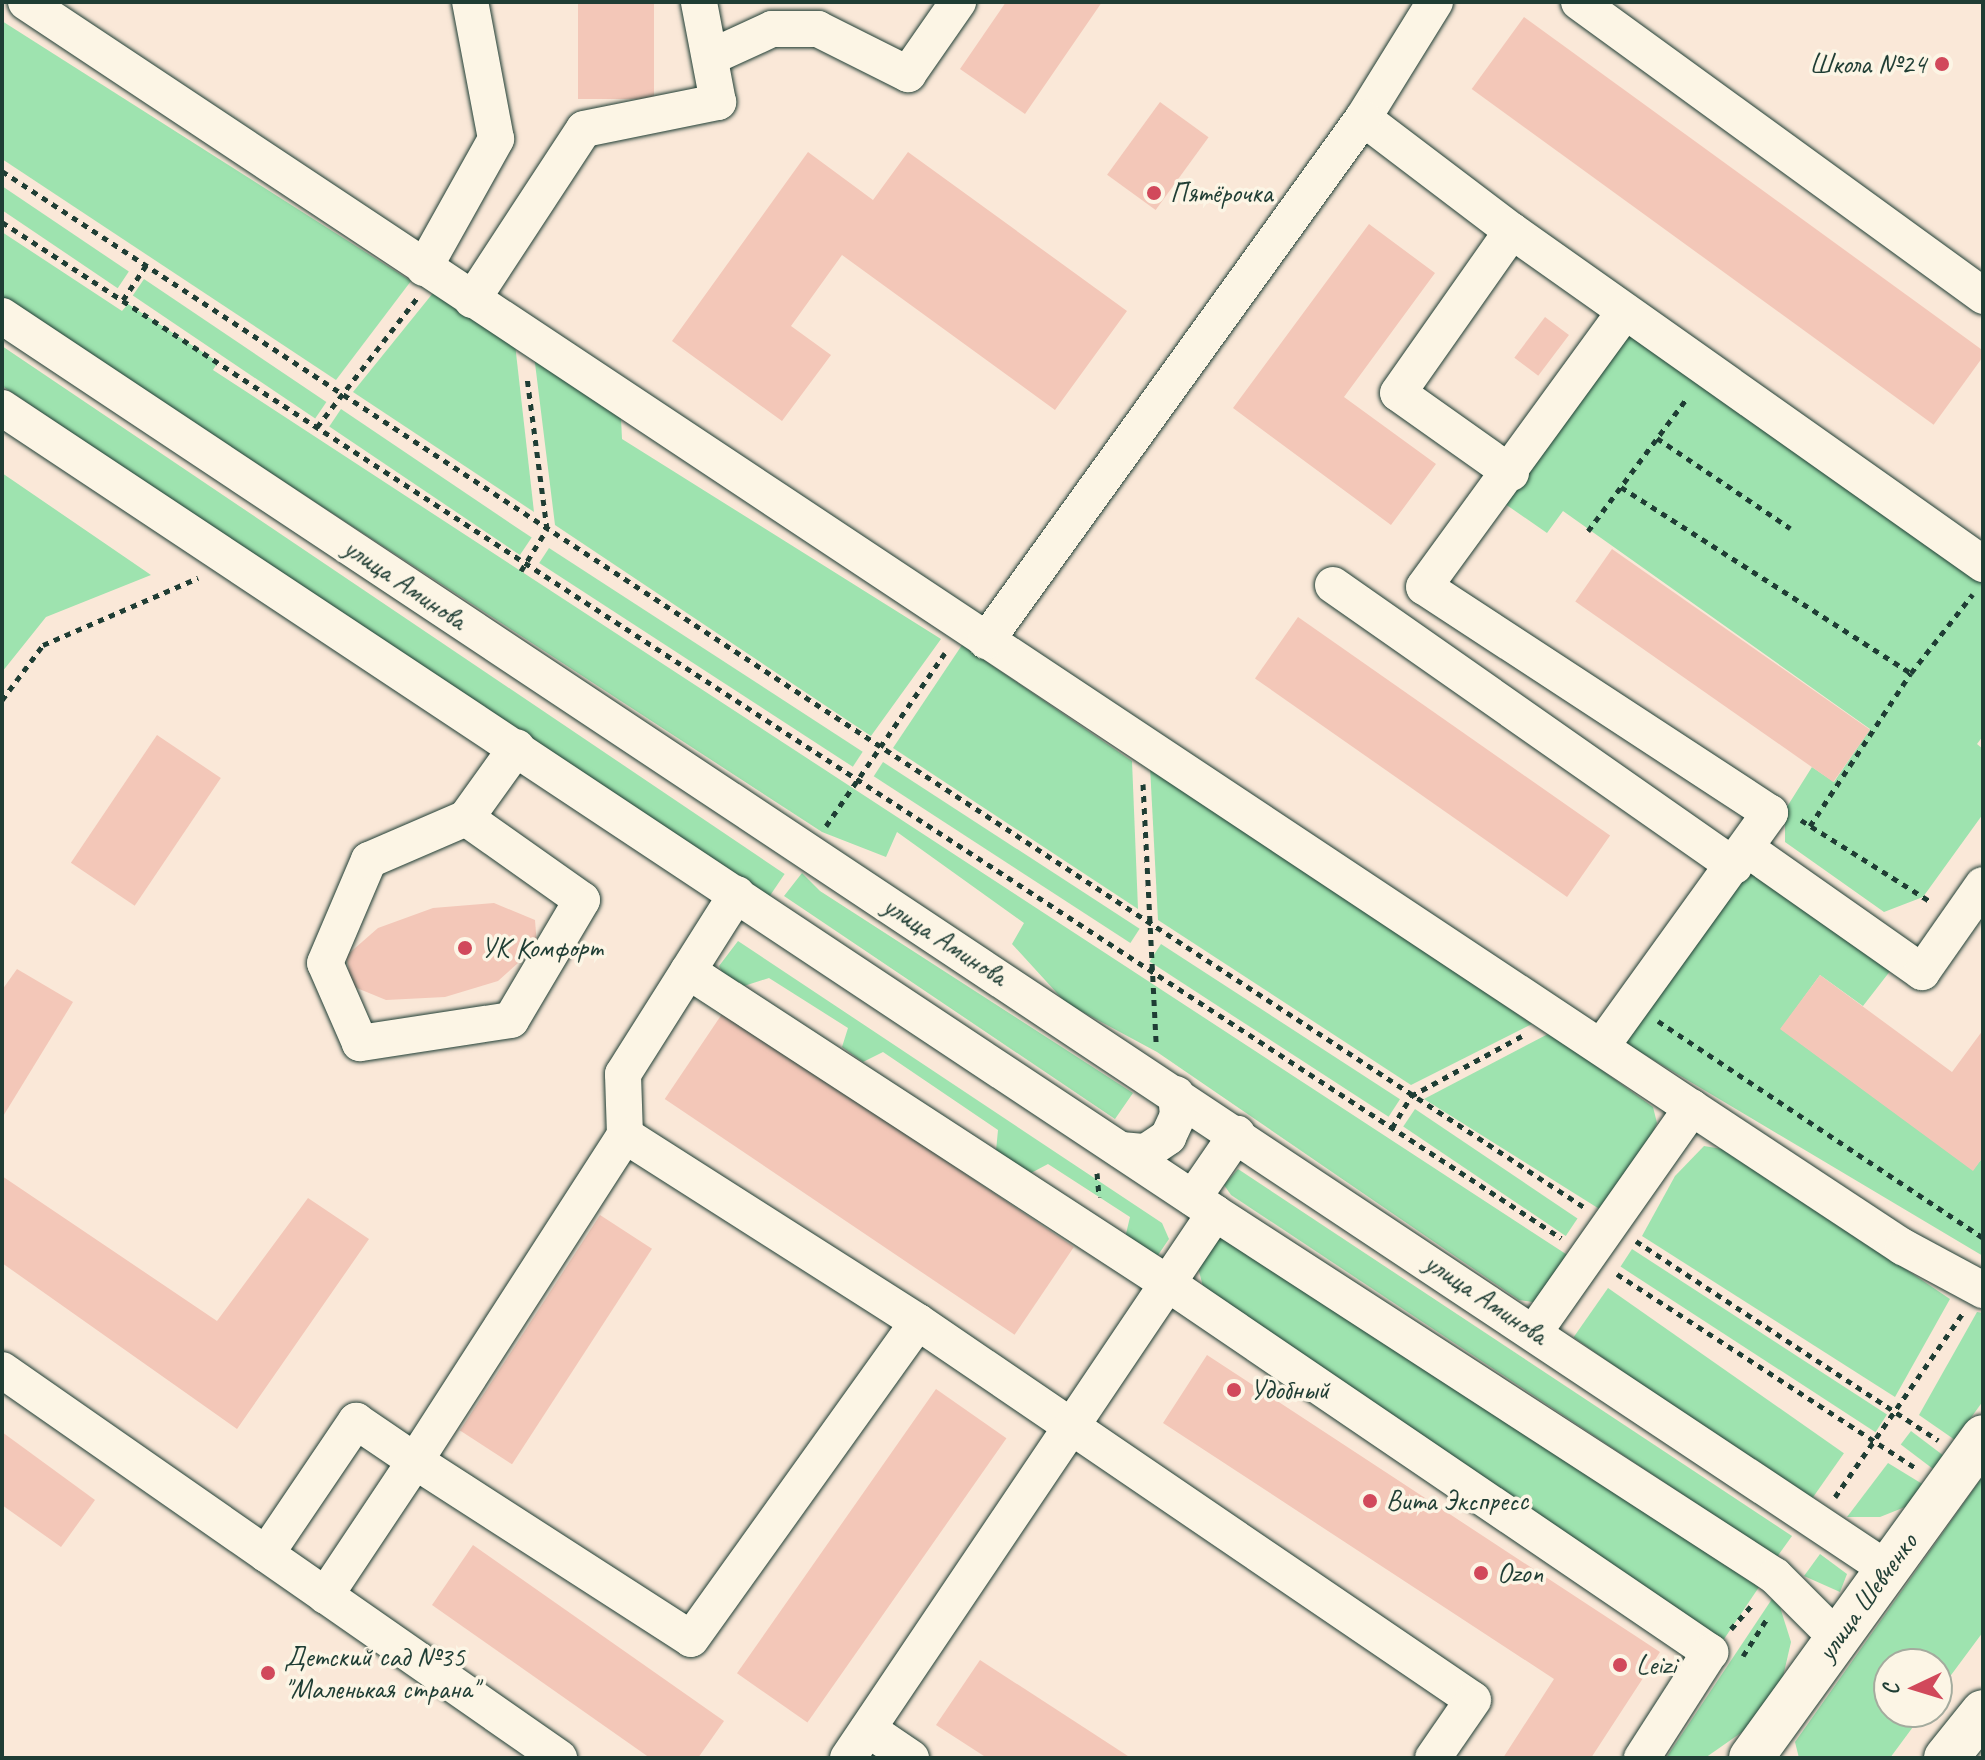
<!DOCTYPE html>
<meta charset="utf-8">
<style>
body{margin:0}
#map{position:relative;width:1985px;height:1760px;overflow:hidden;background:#fae8d8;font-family:Caveat,sans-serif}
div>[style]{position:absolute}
.green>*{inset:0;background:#9ee3af;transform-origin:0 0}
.building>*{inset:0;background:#f3c7b8;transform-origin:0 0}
.path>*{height:5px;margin-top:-2.5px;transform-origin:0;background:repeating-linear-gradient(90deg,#1f3d34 0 6px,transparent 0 12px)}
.roads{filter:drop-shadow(0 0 2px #1f3d34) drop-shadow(0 0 2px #1f3d34)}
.minor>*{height:36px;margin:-18px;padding:0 18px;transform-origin:18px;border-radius:18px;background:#fcf5e5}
.major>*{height:44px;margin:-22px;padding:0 22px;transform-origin:22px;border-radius:22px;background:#fcf5e5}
.dots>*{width:22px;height:22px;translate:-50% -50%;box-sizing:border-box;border:4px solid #fcf5e5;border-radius:50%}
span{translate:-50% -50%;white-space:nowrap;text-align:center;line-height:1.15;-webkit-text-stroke:7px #fcf5e5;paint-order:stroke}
.poi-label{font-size:28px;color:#1f3d34}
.right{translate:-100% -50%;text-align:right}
.left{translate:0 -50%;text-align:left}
.street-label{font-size:28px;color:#1f3d34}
.frame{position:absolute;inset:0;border:4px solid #1f3d34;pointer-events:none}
.north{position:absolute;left:1873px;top:1648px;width:80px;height:80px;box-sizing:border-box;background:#fcf5e5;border:2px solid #a4ab9e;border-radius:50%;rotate:266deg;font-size:22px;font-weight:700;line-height:32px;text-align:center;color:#1f3d34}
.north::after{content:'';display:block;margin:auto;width:28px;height:36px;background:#d1495b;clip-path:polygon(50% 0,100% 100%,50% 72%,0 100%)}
</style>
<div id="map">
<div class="green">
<div style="clip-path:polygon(2px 21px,411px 281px,336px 380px,2px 159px)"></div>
<div style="left:2px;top:186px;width:153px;height:20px;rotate:34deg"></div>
<div style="clip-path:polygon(2px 232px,122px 311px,128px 304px,218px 362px,213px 370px,1572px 1258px,1540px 1303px,1519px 1300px,1157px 1052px,1066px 1003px,1012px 944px,1024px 923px,897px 832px,886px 857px,822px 832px,2px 298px)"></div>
<div style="left:144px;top:279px;width:220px;height:20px;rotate:34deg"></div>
<div style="clip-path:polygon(433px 293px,515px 344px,534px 512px,353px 392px)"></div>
<div style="clip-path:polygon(1625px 311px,1983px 564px,1983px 736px,1977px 744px,1983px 749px,1983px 814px,1923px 897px,1884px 912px,1785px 842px,1785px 810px,1812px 767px,1834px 782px,1870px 729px,1563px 511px,1547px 533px,1495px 497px)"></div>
<div style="left:2px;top:346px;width:944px;height:33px;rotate:34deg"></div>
<div style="clip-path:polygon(534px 355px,621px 418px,622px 439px,941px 639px,871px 736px,555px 525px)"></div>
<div style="left:341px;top:409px;width:230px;height:21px;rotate:34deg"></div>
<div style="clip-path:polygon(2px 473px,151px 575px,46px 617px,2px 672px)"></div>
<div style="left:549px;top:548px;width:374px;height:18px;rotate:33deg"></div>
<div style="clip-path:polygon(962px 645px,1132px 761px,1138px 909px,893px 748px)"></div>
<div style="left:883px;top:762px;width:306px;height:17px;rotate:33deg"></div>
<div style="clip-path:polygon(1150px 766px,1532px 1024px,1411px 1085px,1158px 920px)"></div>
<div style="clip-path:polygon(1747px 849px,1901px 957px,1863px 1006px,1820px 975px,1781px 1029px,1973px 1170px,1983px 1157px,1983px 1256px,1610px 1034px)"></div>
<div style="clip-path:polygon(802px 873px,820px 891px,1133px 1093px,1115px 1119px,784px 896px)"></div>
<div style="clip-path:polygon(738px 941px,1162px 1223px,1169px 1239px,1156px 1258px,1125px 1238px,1130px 1217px,1048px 1164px,1031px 1173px,996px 1151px,998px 1130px,883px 1052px,863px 1062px,842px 1047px,848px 1028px,769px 978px,744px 986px,722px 972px,719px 966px)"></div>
<div style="left:1161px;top:944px;width:285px;height:21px;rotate:33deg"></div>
<div style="clip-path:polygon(1550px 1033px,1653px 1107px,1657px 1123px,1641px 1158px,1601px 1210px,1424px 1099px)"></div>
<div style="left:1415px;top:1109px;width:196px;height:21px;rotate:34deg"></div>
<div style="clip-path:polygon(1704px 1146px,1728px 1150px,1950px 1299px,1895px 1397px,1642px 1236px,1675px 1176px)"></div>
<div style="clip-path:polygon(1238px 1169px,1792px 1536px,1777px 1557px,1231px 1195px,1224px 1185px)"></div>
<div style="clip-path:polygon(1217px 1233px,1759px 1587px,1718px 1648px,1205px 1294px,1196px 1260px)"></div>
<div style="left:1632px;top:1249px;width:304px;height:21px;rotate:33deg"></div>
<div style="left:1608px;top:1288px;width:288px;height:60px;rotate:35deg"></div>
<div style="clip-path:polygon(1977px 1312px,1983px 1313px,1983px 1401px,1955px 1440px,1919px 1415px)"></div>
<div style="left:1911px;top:1431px;width:43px;height:17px;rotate:37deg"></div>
<div style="clip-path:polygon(1888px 1463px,1924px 1485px,1910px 1505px,1880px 1517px,1847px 1517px)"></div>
<div style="clip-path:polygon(1983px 1476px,1983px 1632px,1937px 1694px,1937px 1664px,1889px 1664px,1889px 1712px,1924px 1712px,1890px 1758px,1799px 1758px,1795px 1742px)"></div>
<div style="clip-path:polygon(1820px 1554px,1847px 1574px,1840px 1592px,1804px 1576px)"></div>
<div style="clip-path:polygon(1772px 1599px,1780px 1607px,1791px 1642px,1782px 1681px,1755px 1723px,1705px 1758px,1666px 1758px)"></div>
</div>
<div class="building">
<div style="left:578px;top:2px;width:76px;height:97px"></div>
<div style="clip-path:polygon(1006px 2px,1102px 2px,1025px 114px,960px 69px)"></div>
<div style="left:1524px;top:17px;width:571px;height:89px;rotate:36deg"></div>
<div style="left:1160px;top:102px;width:60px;height:90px;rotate:36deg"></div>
<div style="clip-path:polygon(808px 152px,873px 200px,908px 152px,1127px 311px,1055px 410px,842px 255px,791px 326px,831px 355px,782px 421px,672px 341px)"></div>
<div style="clip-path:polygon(1369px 224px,1435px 273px,1344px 397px,1436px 464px,1391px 525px,1233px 408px)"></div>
<div style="left:1545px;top:317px;width:30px;height:51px;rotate:37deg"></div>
<div style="left:1612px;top:549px;width:315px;height:64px;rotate:35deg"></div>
<div style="left:1298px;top:617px;width:381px;height:75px;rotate:35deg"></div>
<div style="left:157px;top:735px;width:77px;height:154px;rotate:34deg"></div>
<div style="clip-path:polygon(494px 903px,535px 920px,537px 946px,498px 981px,445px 997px,386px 1000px,352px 986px,346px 956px,378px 928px,433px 908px)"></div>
<div style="clip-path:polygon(17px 969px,73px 1002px,2px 1118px,2px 990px)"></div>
<div style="clip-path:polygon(1820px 975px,1952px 1072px,1983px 1030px,1983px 1157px,1973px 1171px,1780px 1029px)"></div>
<div style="left:724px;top:1011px;width:422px;height:106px;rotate:34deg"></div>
<div style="clip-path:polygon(2px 1176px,217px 1321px,308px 1198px,369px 1239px,237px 1429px,2px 1263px)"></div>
<div style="left:600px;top:1215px;width:62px;height:257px;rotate:33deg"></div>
<div style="clip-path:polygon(1207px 1355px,1660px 1652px,1591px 1758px,1503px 1758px,1554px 1679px,1163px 1423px)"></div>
<div style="left:936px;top:1389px;width:86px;height:347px;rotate:35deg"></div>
<div style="clip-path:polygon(2px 1432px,95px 1500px,61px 1547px,2px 1505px)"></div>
<div style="clip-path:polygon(473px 1545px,724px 1721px,698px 1758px,650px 1758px,432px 1605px)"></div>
<div style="clip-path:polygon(980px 1660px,1131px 1758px,987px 1758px,936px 1725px)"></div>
</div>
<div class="path">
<div style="left:2px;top:171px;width:1891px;rotate:33.22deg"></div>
<div style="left:2px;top:222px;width:1861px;rotate:33.09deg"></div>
<div style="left:123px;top:300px;width:43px;rotate:-56.3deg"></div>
<div style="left:317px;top:427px;width:163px;rotate:-52.2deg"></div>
<div style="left:1657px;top:438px;width:161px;rotate:34.1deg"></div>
<div style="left:1621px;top:487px;width:345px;rotate:32.7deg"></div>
<div style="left:1588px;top:531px;width:167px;rotate:-53.3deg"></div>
<div style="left:521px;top:571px;width:49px;rotate:-58.2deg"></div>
<div style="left:547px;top:529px;width:153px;rotate:-97.5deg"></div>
<div style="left:2px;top:700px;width:69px;rotate:-53.3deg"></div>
<div style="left:43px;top:645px;width:169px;rotate:-23.4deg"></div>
<div style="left:1143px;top:784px;width:258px;rotate:87.1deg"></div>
<div style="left:1801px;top:820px;width:154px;rotate:32.2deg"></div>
<div style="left:826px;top:826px;width:210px;rotate:-55.5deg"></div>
<div style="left:1810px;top:826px;width:183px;rotate:-56.6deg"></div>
<div style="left:1911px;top:673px;width:100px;rotate:-51.9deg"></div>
<div style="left:1658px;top:1021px;width:391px;rotate:33.7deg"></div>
<div style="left:1392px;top:1128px;width:37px;rotate:-59deg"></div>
<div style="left:1411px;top:1096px;width:126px;rotate:-28.4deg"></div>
<div style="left:1097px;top:1173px;width:24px;rotate:85deg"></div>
<div style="left:1636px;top:1241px;width:362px;rotate:33.4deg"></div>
<div style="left:1617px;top:1274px;width:358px;rotate:33deg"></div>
<div style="left:1835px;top:1497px;width:223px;rotate:-55.2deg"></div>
<div style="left:1731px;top:1629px;width:35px;rotate:-49deg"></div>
<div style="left:1743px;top:1656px;width:46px;rotate:-57.3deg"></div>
</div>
<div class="roads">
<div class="minor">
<div style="left:26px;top:2px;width:2000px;rotate:33.58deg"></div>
<div style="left:1692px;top:1108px;width:253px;rotate:33.4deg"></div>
<div style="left:1903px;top:1247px;width:91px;rotate:28.3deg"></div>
<div style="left:1435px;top:2px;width:137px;rotate:121.8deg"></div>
<div style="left:1363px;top:118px;width:187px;rotate:37.2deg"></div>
<div style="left:1512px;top:231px;width:577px;rotate:35.26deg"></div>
<div style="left:1579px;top:2px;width:500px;rotate:36deg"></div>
<div style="left:711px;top:57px;width:67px;rotate:-24.7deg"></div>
<div style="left:772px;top:29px;width:46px"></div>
<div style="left:818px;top:29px;width:101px;rotate:26.6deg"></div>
<div style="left:908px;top:74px;width:88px;rotate:-55.2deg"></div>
<div style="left:424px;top:268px;width:148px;rotate:-60.8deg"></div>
<div style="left:496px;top:139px;width:139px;rotate:-100.7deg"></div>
<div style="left:472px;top:300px;width:204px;rotate:-56.8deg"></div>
<div style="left:584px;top:129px;width:137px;rotate:-11.4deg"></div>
<div style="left:718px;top:102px;width:102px;rotate:-100.8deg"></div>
<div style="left:2px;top:316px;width:2263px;rotate:33.61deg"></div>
<div style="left:2px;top:408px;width:1456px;rotate:33.57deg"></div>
<div style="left:1215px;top:1213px;width:667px;rotate:32.95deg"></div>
<div style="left:1775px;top:1576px;width:88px;rotate:45deg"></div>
<div style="left:1511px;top:473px;width:138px;rotate:-144.7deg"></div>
<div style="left:1398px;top:393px;width:198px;rotate:-54.9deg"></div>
<div style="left:1333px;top:585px;width:490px;rotate:35deg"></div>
<div style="left:986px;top:641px;width:645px;rotate:-54.21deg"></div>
<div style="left:466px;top:818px;width:142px;rotate:35.3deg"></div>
<div style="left:582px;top:900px;width:139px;rotate:120.6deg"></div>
<div style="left:511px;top:1020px;width:153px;rotate:171.3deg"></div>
<div style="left:360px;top:1043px;width:87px;rotate:-113.6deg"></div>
<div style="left:325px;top:963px;width:112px;rotate:-66.9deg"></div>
<div style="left:369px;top:860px;width:106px;rotate:-23.4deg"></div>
<div style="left:466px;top:818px;width:87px;rotate:-54.3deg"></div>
<div style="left:1747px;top:849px;width:214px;rotate:35.1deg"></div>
<div style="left:1922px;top:972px;width:106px;rotate:-55deg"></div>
<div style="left:688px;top:971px;width:572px;rotate:33.08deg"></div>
<div style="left:1167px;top:1283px;width:657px;rotate:34.2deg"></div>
<div style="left:1710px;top:1652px;width:126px;rotate:122.7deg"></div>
<div style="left:1601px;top:1047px;width:289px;rotate:-54.2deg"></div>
<div style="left:1770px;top:813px;width:413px;rotate:-146.8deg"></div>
<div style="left:1424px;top:587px;width:341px;rotate:-53.9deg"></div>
<div style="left:625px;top:1135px;width:61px;rotate:-91.9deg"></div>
<div style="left:623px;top:1074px;width:213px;rotate:-57.7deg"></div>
<div style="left:1121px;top:1150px;width:25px;rotate:5deg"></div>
<div style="left:1146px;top:1152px;width:27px;rotate:-34deg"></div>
<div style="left:1168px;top:1137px;width:23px;rotate:-65deg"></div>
<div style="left:1178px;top:1116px;width:22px;rotate:-95deg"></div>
<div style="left:1193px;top:1198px;width:78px;rotate:-55.5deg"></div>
<div style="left:918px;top:1322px;width:348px;rotate:-147.5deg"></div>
<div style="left:625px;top:1135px;width:388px;rotate:122.8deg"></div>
<div style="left:415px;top:1461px;width:328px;rotate:32.8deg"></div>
<div style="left:691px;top:1639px;width:390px;rotate:-54.4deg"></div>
<div style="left:918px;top:1322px;width:671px;rotate:34.26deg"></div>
<div style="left:1473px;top:1700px;width:70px;rotate:124.6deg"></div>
<div style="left:1535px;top:1331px;width:273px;rotate:-54.9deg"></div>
<div style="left:2px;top:1370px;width:679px;rotate:34.86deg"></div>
<div style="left:266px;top:1554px;width:161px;rotate:-55.9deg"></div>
<div style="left:356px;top:1421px;width:71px;rotate:34.1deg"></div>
<div style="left:415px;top:1461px;width:162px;rotate:123.7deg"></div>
<div style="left:868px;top:1729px;width:52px;rotate:34deg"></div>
<div style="left:848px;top:1758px;width:657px;rotate:-56.04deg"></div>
</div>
<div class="major">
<div style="left:1751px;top:1758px;width:396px;rotate:-54.1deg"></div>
<div style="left:1946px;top:1758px;width:59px;rotate:-51.2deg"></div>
</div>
</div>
<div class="dots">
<div style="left:1942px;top:64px;background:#d1495b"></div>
<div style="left:1154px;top:193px;background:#d1495b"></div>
<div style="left:465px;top:948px;background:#d1495b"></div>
<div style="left:1234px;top:1390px;background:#d1495b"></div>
<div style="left:1370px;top:1501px;background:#d1495b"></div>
<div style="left:1481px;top:1573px;background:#d1495b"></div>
<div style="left:1620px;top:1665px;background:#d1495b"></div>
<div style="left:268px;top:1673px;background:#d1495b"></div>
</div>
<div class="poi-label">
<span class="right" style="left:1926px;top:64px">Школа №24</span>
<span class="left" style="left:1170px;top:193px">Пятёрочка</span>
<span class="left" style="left:481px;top:948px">УК Комфорт</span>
<span class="left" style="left:1250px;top:1390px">Удобный</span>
<span class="left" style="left:1386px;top:1501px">Вита Экспресс</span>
<span class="left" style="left:1497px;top:1573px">Ozon</span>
<span class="left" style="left:284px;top:1673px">Детский сад №35<br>"Маленькая страна"</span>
<span class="left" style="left:1636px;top:1665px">Leizi</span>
</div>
<div class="street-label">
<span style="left:405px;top:584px;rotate:34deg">улица Аминова</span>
<span style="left:945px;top:941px;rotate:33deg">улица Аминова</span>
<span style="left:1486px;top:1299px;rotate:34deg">улица Аминова</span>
<span style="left:1867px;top:1597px;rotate:-54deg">улица Шевченко</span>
</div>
<div class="frame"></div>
<div class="north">С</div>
</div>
